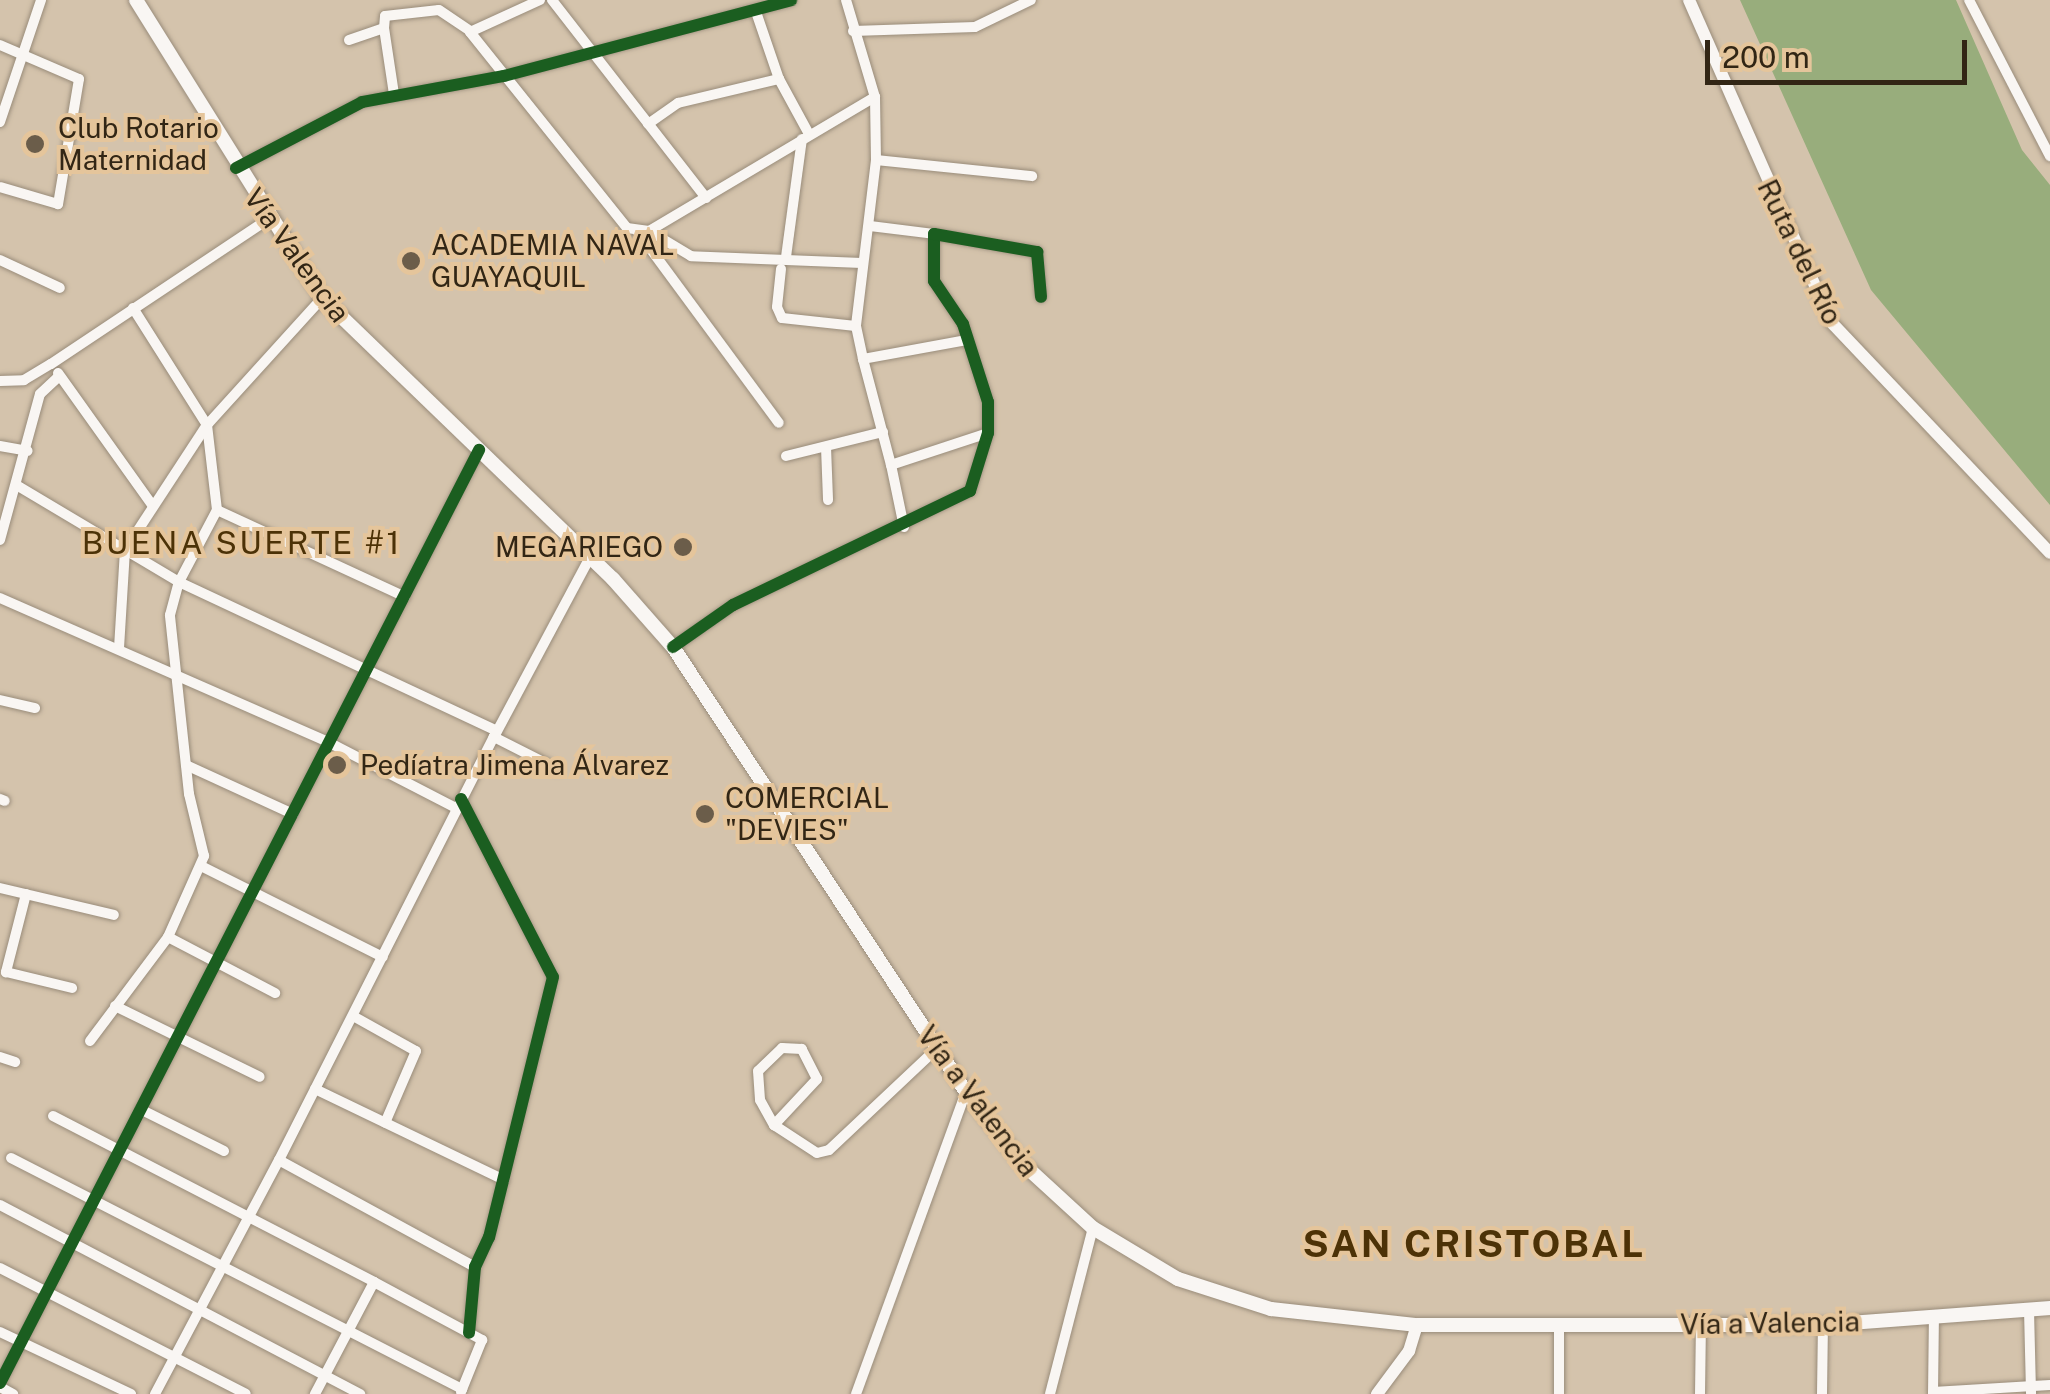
<!DOCTYPE html>
<meta charset="utf-8">
<style>
body{margin:0}
#map{position:relative;width:2050px;height:1394px;overflow:hidden;background:#d4c3ac;font-family:"Public Sans",sans-serif}
div>[style]{position:absolute}
.water>*{inset:0;background:#98ad7c}
.roads{filter:drop-shadow(0 0 2px #998c7a) drop-shadow(0 0 2px #998c7a)}
.minor>*{height:10px;margin:-5px;padding:0 5px;transform-origin:5px;border-radius:5px;background:#f9f6f3}
.major>*{height:12px;margin:-6px;padding:0 6px;transform-origin:6px;border-radius:6px;background:#f9f6f3}
.highway>*{height:14px;margin:-7px;padding:0 7px;transform-origin:7px;border-radius:7px;background:#f9f6f3}
.cycleway>*{height:12px;margin:-6px;padding:0 6px;transform-origin:6px;border-radius:6px;background:#1b5e20}
.dots>*{width:28px;height:28px;translate:-50% -50%;box-sizing:border-box;border:5px solid #e5c59b;border-radius:50%}
span{translate:-50% -50%;white-space:nowrap;text-align:center;line-height:1.15;-webkit-text-stroke:8px #e5c59b;paint-order:stroke}
.poi-label{font-size:28px;color:#322615}
.left{translate:0 -50%;text-align:left}
.right{translate:-100% -50%;text-align:right}
.street-label{font-size:28px;color:#322615}
.quarter-label{font-size:32px;color:#4c3207;letter-spacing:2.5px}
.district-label{font-size:38px;color:#4c3207;font-weight:700;letter-spacing:2.5px}
.scale{position:absolute;left:1705px;top:40px;width:262px;height:45px;box-sizing:border-box;border:5px solid #322615;border-top:0;padding-left:12px;font-size:30px;line-height:35px;white-space:nowrap;color:#322615;-webkit-text-stroke:8px #e5c59b;paint-order:stroke}
</style>
<div id="map">
<div class="water">
<div style="clip-path:polygon(1740px 0,1956px 0,2022px 150px,2050px 185px,2050px 505px,1871px 290px)"></div>
</div>
<div class="roads">
<div class="minor">
<div style="left:540px;top:0;width:77px;rotate:155.4deg"></div>
<div style="left:470px;top:32px;width:251px;rotate:51.3deg"></div>
<div style="left:627px;top:228px;width:22px;rotate:8deg"></div>
<div style="left:552px;top:0;width:251px;rotate:52.1deg"></div>
<div style="left:846px;top:0;width:101px;rotate:73.4deg"></div>
<div style="left:1969px;top:0;width:176px;rotate:62.6deg"></div>
<div style="left:384px;top:28px;width:67px;rotate:81.4deg"></div>
<div style="left:853px;top:31px;width:122px;rotate:-1.9deg"></div>
<div style="left:975px;top:27px;width:62px;rotate:-25.7deg"></div>
<div style="left:349px;top:40px;width:37px;rotate:-19deg"></div>
<div style="left:384px;top:28px;width:12px;rotate:-85deg"></div>
<div style="left:385px;top:16px;width:54px;rotate:-6.3deg"></div>
<div style="left:439px;top:10px;width:37px;rotate:34deg"></div>
<div style="left:0;top:45px;width:86px;rotate:23.3deg"></div>
<div style="left:79px;top:79px;width:127px;rotate:99.5deg"></div>
<div style="left:58px;top:204px;width:60px;rotate:-163.7deg"></div>
<div style="left:779px;top:79px;width:63px;rotate:61.4deg"></div>
<div style="left:0;top:122px;width:129px;rotate:-71.4deg"></div>
<div style="left:648px;top:124px;width:37px;rotate:-35deg"></div>
<div style="left:678px;top:103px;width:104px;rotate:-13.4deg"></div>
<div style="left:779px;top:79px;width:71px;rotate:-108.9deg"></div>
<div style="left:876px;top:160px;width:157px;rotate:5.9deg"></div>
<div style="left:236px;top:168px;width:142px;rotate:-27.6deg"></div>
<div style="left:362px;top:102px;width:144px;rotate:-10.4deg"></div>
<div style="left:504px;top:76px;width:297px;rotate:-14.8deg"></div>
<div style="left:870px;top:226px;width:64px;rotate:7.1deg"></div>
<div style="left:638px;top:232px;width:237px;rotate:53.6deg"></div>
<div style="left:786px;top:257px;width:119px;rotate:-82.3deg"></div>
<div style="left:0;top:260px;width:66px;rotate:25deg"></div>
<div style="left:862px;top:263px;width:171px;rotate:-177.7deg"></div>
<div style="left:691px;top:256px;width:49px;rotate:-149.2deg"></div>
<div style="left:649px;top:231px;width:263px;rotate:-30.7deg"></div>
<div style="left:875px;top:97px;width:63px;rotate:89.1deg"></div>
<div style="left:876px;top:160px;width:167px;rotate:96.9deg"></div>
<div style="left:856px;top:326px;width:34px;rotate:78deg"></div>
<div style="left:781px;top:269px;width:38px;rotate:96deg"></div>
<div style="left:777px;top:307px;width:12px;rotate:66deg"></div>
<div style="left:782px;top:318px;width:74px;rotate:6.2deg"></div>
<div style="left:133px;top:308px;width:138px;rotate:57.7deg"></div>
<div style="left:207px;top:425px;width:171px;rotate:-47.8deg"></div>
<div style="left:58px;top:373px;width:162px;rotate:54.5deg"></div>
<div style="left:0;top:381px;width:24px;rotate:-2deg"></div>
<div style="left:24px;top:380px;width:31px;rotate:-31deg"></div>
<div style="left:51px;top:364px;width:260px;rotate:-33.7deg"></div>
<div style="left:0;top:446px;width:28px;rotate:10deg"></div>
<div style="left:826px;top:447px;width:53px;rotate:87.8deg"></div>
<div style="left:786px;top:456px;width:100px;rotate:-13.9deg"></div>
<div style="left:891px;top:465px;width:110px;rotate:-104.8deg"></div>
<div style="left:863px;top:359px;width:106px;rotate:-10.4deg"></div>
<div style="left:18px;top:486px;width:187px;rotate:30.8deg"></div>
<div style="left:179px;top:582px;width:351px;rotate:25.1deg"></div>
<div style="left:217px;top:510px;width:207px;rotate:24.8deg"></div>
<div style="left:904px;top:527px;width:63px;rotate:-101.8deg"></div>
<div style="left:891px;top:465px;width:102px;rotate:-18.3deg"></div>
<div style="left:0;top:540px;width:151px;rotate:-74.7deg"></div>
<div style="left:40px;top:394px;width:26px;rotate:-43deg"></div>
<div style="left:0;top:598px;width:360px;rotate:23.7deg"></div>
<div style="left:330px;top:743px;width:142px;rotate:27.3deg"></div>
<div style="left:673px;top:647px;width:73px;rotate:-35deg"></div>
<div style="left:733px;top:605px;width:263px;rotate:-25.7deg"></div>
<div style="left:970px;top:491px;width:61px;rotate:-72.8deg"></div>
<div style="left:988px;top:433px;width:31px;rotate:-90deg"></div>
<div style="left:988px;top:402px;width:82px;rotate:-107.8deg"></div>
<div style="left:963px;top:324px;width:52px;rotate:-124deg"></div>
<div style="left:934px;top:281px;width:47px;rotate:-90deg"></div>
<div style="left:934px;top:234px;width:105px;rotate:9.9deg"></div>
<div style="left:1037px;top:252px;width:45px;rotate:84.9deg"></div>
<div style="left:119px;top:648px;width:98px;rotate:-86.5deg"></div>
<div style="left:125px;top:550px;width:148px;rotate:-56.8deg"></div>
<div style="left:0;top:700px;width:36px;rotate:13deg"></div>
<div style="left:186px;top:765px;width:118px;rotate:24.6deg"></div>
<div style="left:557px;top:769px;width:71px;rotate:-153.1deg"></div>
<div style="left:494px;top:737px;width:204px;rotate:-61.9deg"></div>
<div style="left:0;top:799px;width:5px;rotate:22deg"></div>
<div style="left:461px;top:799px;width:200px;rotate:62.7deg"></div>
<div style="left:553px;top:977px;width:268px;rotate:103.8deg"></div>
<div style="left:489px;top:1237px;width:33px;rotate:115deg"></div>
<div style="left:475px;top:1267px;width:66px;rotate:95.2deg"></div>
<div style="left:203px;top:867px;width:201px;rotate:26.6deg"></div>
<div style="left:0;top:888px;width:117px;rotate:13.3deg"></div>
<div style="left:26px;top:894px;width:81px;rotate:104.4deg"></div>
<div style="left:6px;top:972px;width:68px;rotate:13.6deg"></div>
<div style="left:168px;top:937px;width:89px;rotate:-66deg"></div>
<div style="left:204px;top:856px;width:64px;rotate:-103.6deg"></div>
<div style="left:189px;top:794px;width:180px;rotate:-96.1deg"></div>
<div style="left:170px;top:615px;width:34px;rotate:-75deg"></div>
<div style="left:179px;top:582px;width:81px;rotate:-62.2deg"></div>
<div style="left:217px;top:510px;width:86px;rotate:-96.7deg"></div>
<div style="left:115px;top:1006px;width:161px;rotate:26.1deg"></div>
<div style="left:353px;top:1016px;width:72px;rotate:29.1deg"></div>
<div style="left:416px;top:1051px;width:78px;rotate:113.3deg"></div>
<div style="left:90px;top:1041px;width:130px;rotate:-53.1deg"></div>
<div style="left:168px;top:937px;width:121px;rotate:27.6deg"></div>
<div style="left:0;top:1057px;width:16px;rotate:18deg"></div>
<div style="left:315px;top:1089px;width:210px;rotate:25.7deg"></div>
<div style="left:140px;top:1109px;width:94px;rotate:26.6deg"></div>
<div style="left:53px;top:1116px;width:361px;rotate:27.3deg"></div>
<div style="left:374px;top:1282px;width:127px;rotate:117.8deg"></div>
<div style="left:774px;top:1125px;width:63px;rotate:-46.9deg"></div>
<div style="left:817px;top:1079px;width:34px;rotate:-117deg"></div>
<div style="left:802px;top:1049px;width:20px;rotate:-177deg"></div>
<div style="left:782px;top:1048px;width:33px;rotate:136deg"></div>
<div style="left:758px;top:1071px;width:29px;rotate:86deg"></div>
<div style="left:760px;top:1100px;width:29px;rotate:61deg"></div>
<div style="left:774px;top:1125px;width:51px;rotate:33.1deg"></div>
<div style="left:817px;top:1153px;width:12px;rotate:-14deg"></div>
<div style="left:829px;top:1150px;width:146px;rotate:-43.3deg"></div>
<div style="left:11px;top:1158px;width:507px;rotate:27.12deg"></div>
<div style="left:0;top:1205px;width:407px;rotate:27.7deg"></div>
<div style="left:475px;top:1267px;width:223px;rotate:-151.4deg"></div>
<div style="left:279px;top:1160px;width:475px;rotate:-63.1deg"></div>
<div style="left:0;top:1268px;width:276px;rotate:27.1deg"></div>
<div style="left:374px;top:1282px;width:123px;rotate:28.2deg"></div>
<div style="left:482px;top:1340px;width:56px;rotate:112deg"></div>
<div style="left:2029px;top:1310px;width:84px;rotate:88.6deg"></div>
<div style="left:0;top:1332px;width:145px;rotate:25.3deg"></div>
<div style="left:0;top:1383px;width:1049px;rotate:-62.82deg"></div>
<div style="left:0;top:1387px;width:15px;rotate:28deg"></div>
<div style="left:1933px;top:1392px;width:117px;rotate:-3.4deg"></div>
<div style="left:155px;top:1394px;width:265px;rotate:-62.1deg"></div>
<div style="left:856px;top:1394px;width:321px;rotate:-70deg"></div>
<div style="left:1050px;top:1394px;width:171px;rotate:-75.5deg"></div>
<div style="left:1559px;top:1394px;width:69px;rotate:-90deg"></div>
<div style="left:1700px;top:1394px;width:68px;rotate:-89.2deg"></div>
<div style="left:1822px;top:1394px;width:69px;rotate:-89.2deg"></div>
<div style="left:1933px;top:1394px;width:77px;rotate:-89.3deg"></div>
</div>
<div class="major">
<div style="left:1689px;top:0;width:352px;rotate:66.2deg"></div>
<div style="left:1831px;top:322px;width:318px;rotate:46.5deg"></div>
<div style="left:1377px;top:1394px;width:54px;rotate:-53.3deg"></div>
<div style="left:1409px;top:1351px;width:27px;rotate:-73deg"></div>
</div>
<div class="highway">
<div style="left:136px;top:0;width:351px;rotate:58deg"></div>
<div style="left:322px;top:298px;width:405px;rotate:44deg"></div>
<div style="left:613px;top:579px;width:91px;rotate:48.6deg"></div>
<div style="left:673px;top:647px;width:533px;rotate:56.64deg"></div>
<div style="left:966px;top:1092px;width:90px;rotate:51.7deg"></div>
<div style="left:1022px;top:1163px;width:96px;rotate:42.5deg"></div>
<div style="left:1093px;top:1228px;width:99px;rotate:31deg"></div>
<div style="left:1178px;top:1279px;width:98px;rotate:17.9deg"></div>
<div style="left:1271px;top:1309px;width:147px;rotate:6.3deg"></div>
<div style="left:1417px;top:1325px;width:406px"></div>
<div style="left:1823px;top:1325px;width:228px;rotate:-4.3deg"></div>
</div>
</div>
<div class="cycleway">
<div style="left:236px;top:168px;width:142px;rotate:-27.6deg"></div>
<div style="left:362px;top:102px;width:144px;rotate:-10.4deg"></div>
<div style="left:504px;top:76px;width:297px;rotate:-14.8deg"></div>
<div style="left:673px;top:647px;width:73px;rotate:-35deg"></div>
<div style="left:733px;top:605px;width:263px;rotate:-25.7deg"></div>
<div style="left:970px;top:491px;width:61px;rotate:-72.8deg"></div>
<div style="left:988px;top:433px;width:31px;rotate:-90deg"></div>
<div style="left:988px;top:402px;width:82px;rotate:-107.8deg"></div>
<div style="left:963px;top:324px;width:52px;rotate:-124deg"></div>
<div style="left:934px;top:281px;width:47px;rotate:-90deg"></div>
<div style="left:934px;top:234px;width:105px;rotate:9.9deg"></div>
<div style="left:1037px;top:252px;width:45px;rotate:84.9deg"></div>
<div style="left:461px;top:799px;width:200px;rotate:62.7deg"></div>
<div style="left:553px;top:977px;width:268px;rotate:103.8deg"></div>
<div style="left:489px;top:1237px;width:33px;rotate:115deg"></div>
<div style="left:475px;top:1267px;width:66px;rotate:95.2deg"></div>
<div style="left:0;top:1383px;width:1049px;rotate:-62.82deg"></div>
</div>
<div class="dots">
<div style="left:35px;top:144px;background:#6b5d4a"></div>
<div style="left:411px;top:261px;background:#6b5d4a"></div>
<div style="left:683px;top:547px;background:#6b5d4a"></div>
<div style="left:337px;top:765px;background:#6b5d4a"></div>
<div style="left:705px;top:814px;background:#6b5d4a"></div>
</div>
<div class="poi-label">
<span class="left" style="left:58px;top:144px">Club Rotario<br>Maternidad</span>
<span class="left" style="left:431px;top:261px">ACADEMIA NAVAL<br>GUAYAQUIL</span>
<span class="right" style="left:663px;top:547px">MEGARIEGO</span>
<span class="left" style="left:360px;top:765px">Pedíatra Jimena Álvarez</span>
<span class="left" style="left:725px;top:814px">COMERCIAL<br>"DEVIES"</span>
</div>
<div class="street-label">
<span style="left:1800px;top:252px;rotate:64deg">Ruta del Río</span>
<span style="left:297px;top:255px;rotate:54deg">Vía Valencia</span>
<span style="left:978px;top:1101px;rotate:53deg">Vía a Valencia</span>
<span style="left:1770px;top:1323px;rotate:-1deg">Vía a Valencia</span>
</div>
<div class="quarter-label">
<span style="left:242px;top:543px">BUENA SUERTE #1</span>
</div>
<div class="district-label">
<span style="left:1474px;top:1244px">SAN CRISTOBAL</span>
</div>
<div class="scale">200 m</div>
</div>
